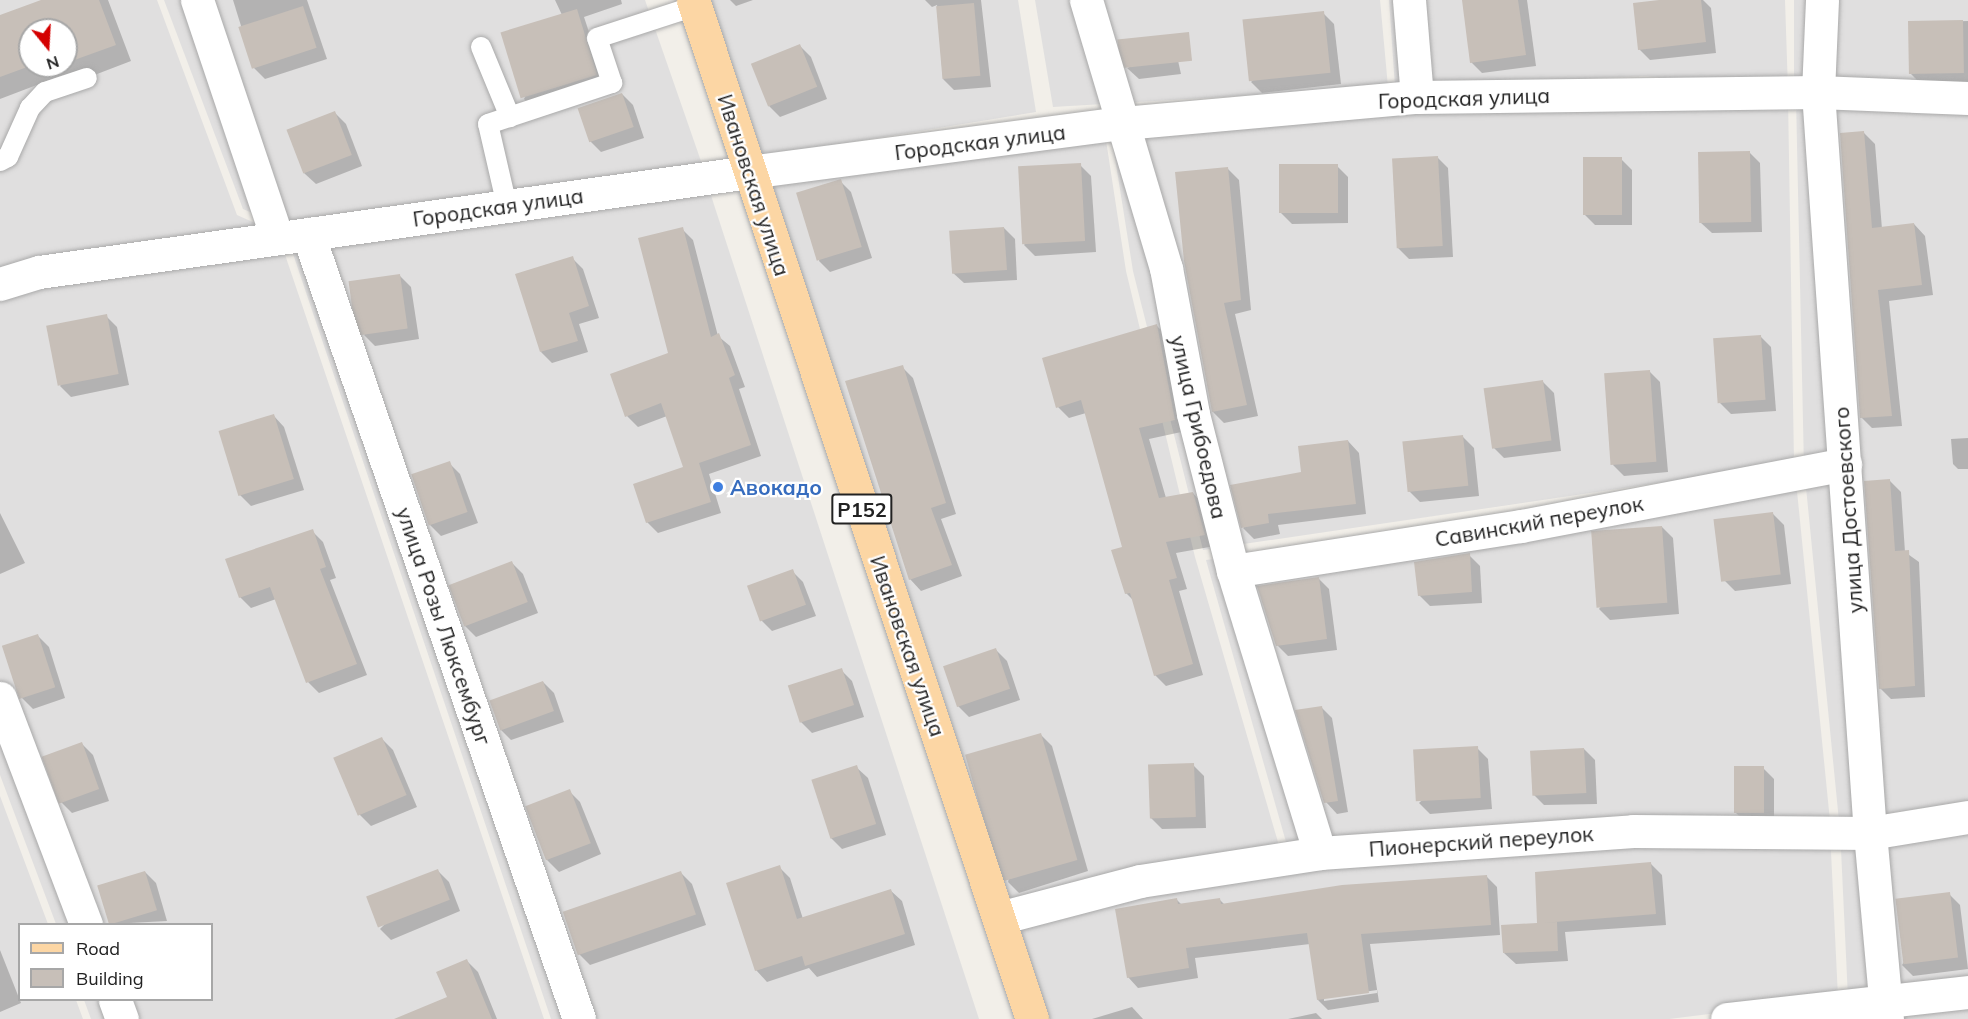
<!DOCTYPE html>
<meta charset="utf-8">
<style>
body{margin:0}
#map{position:relative;width:1968px;height:1019px;overflow:hidden;background:#f2efe9;font-family:Mulish,sans-serif}
div>[style]{position:absolute}
.residential>*{inset:0;background:#e0dfdf;transform-origin:0 0}
.shadow>*{inset:0;background:#0003}
.building>*{inset:0;background:#c7bfb8;transform-origin:0 0}
.roads{filter:drop-shadow(0 0 2px #a9a9a9) drop-shadow(0 0 2px #a9a9a9)}
.service>*{height:20px;margin:-10px;padding:0 10px;transform-origin:10px;border-radius:10px;background:#fff}
.minor>*{height:33px;margin:-16.5px;padding:0 16.5px;transform-origin:16.5px;border-radius:16.5px;background:#fff}
.primary>*{height:33px;margin:-16.5px;padding:0 16.5px;transform-origin:16.5px;border-radius:16.5px;background:#fcd6a4}
.dots>*{width:16px;height:16px;translate:-50% -50%;box-sizing:border-box;border:3px solid #fff;border-radius:50%}
span{translate:-50% -50%;white-space:nowrap;text-align:center;line-height:1.15;-webkit-text-stroke:4.5px #fff;paint-order:stroke}
.shield-label span{padding:2px 4px;background:#fff;border:2px solid;border-radius:4px;-webkit-text-stroke-width:0}
.shield-label{font-size:20px;color:#222;font-weight:700}
.street-label{font-size:21px;color:#222}
.shop-label{font-size:21px;color:#366cbe;font-weight:700}
.left{translate:0 -50%;text-align:left}
.legend{position:absolute;left:18px;top:923px;width:195px;height:78px;box-sizing:border-box;background:#fff;border:2px solid #a7a7a7;margin:0;padding:8px 10px;list-style:none;font-size:18px;color:#222}
.legend li{display:flex;align-items:center;gap:12px;height:30px}
.legend b{width:30px;border:2px solid #a7a7a7}
.north{position:absolute;left:18px;top:18px;width:60px;height:60px;box-sizing:border-box;background:#fff;border:2px solid #a7a7a7;border-radius:50%;rotate:162deg;font-size:16px;font-weight:700;line-height:24px;text-align:center;color:#222}
.north::after{content:'';display:block;margin:auto;width:21px;height:27px;background:#d40000;clip-path:polygon(50% 0,100% 100%,50% 72%,0 100%)}
</style>
<div id="map">
<div class="residential">
<div style="clip-path:polygon(evenodd,0 0,157px 0,237px 215px,268px 229px,0 276px,0 0,30px 30px,66px 30px,66px 66px,30px 66px,30px 30px)"></div>
<div style="clip-path:polygon(164px 0,645px 0,703px 167px,283px 226px,243px 209px)"></div>
<div style="clip-path:polygon(682px 0,1018px 0,1036px 112px,736px 161px)"></div>
<div style="clip-path:polygon(1035px 0,1380px 0,1388px 87px,1053px 107px)"></div>
<div style="clip-path:polygon(1389px 0,1785px 0,1788px 90px,1645px 76px,1395px 87px)"></div>
<div style="left:1794px;top:0;width:174px;height:91px"></div>
<div style="clip-path:polygon(1788px 98px,1794px 463px,1203px 550px,1133px 271px,1108px 114px)"></div>
<div style="clip-path:polygon(1796px 98px,1968px 103px,1968px 801px,1839px 821px,1804px 467px)"></div>
<div style="clip-path:polygon(1102px 114px,1126px 271px,1195px 557px,1280px 849px,982px 913px,738px 169px)"></div>
<div style="clip-path:polygon(704px 174px,979px 1019px,551px 1019px,286px 233px)"></div>
<div style="clip-path:polygon(278px 234px,544px 1019px,91px 1019px,84px 1000px,212px 1000px,212px 924px,56px 924px,0 775px,0 283px)"></div>
<div style="clip-path:polygon(1795px 471px,1830px 821px,1288px 849px,1206px 560px)"></div>
<div style="clip-path:polygon(0 796px,48px 924px,20px 924px,20px 1000px,76px 1000px,83px 1019px,0 1019px)"></div>
<div style="clip-path:polygon(1968px 809px,1968px 983px,1848px 998px,1840px 828px)"></div>
<div style="clip-path:polygon(1830px 831px,1838px 998px,1669px 1019px,1018px 1019px,985px 919px,1132px 873px)"></div>
<div style="clip-path:polygon(1968px 991px,1968px 1019px,1852px 1019px)"></div>
</div>
<div class="shadow">
<div style="clip-path:polygon(evenodd,45px 0,108px 0,131px 61px,71px 84px,63px 75px,0 99px,0 17px,45px 0,30px 30px,66px 30px,66px 66px,30px 66px,30px 30px)"></div>
<div style="clip-path:polygon(233px 0,307px 0,327px 59px,265px 79px,254px 68px)"></div>
<div style="clip-path:polygon(555px 0,621px 0,622px 4px,584px 17px,607px 86px,535px 110px,524px 99px,562px 15px)"></div>
<div style="clip-path:polygon(730px 0,753px 0,736px 6px)"></div>
<div style="clip-path:polygon(925px 0,981px 0,991px 87px,954px 90px,943px 79px,937px 5px,932px 7px)"></div>
<div style="clip-path:polygon(1463px 0,1527px 0,1536px 66px,1482px 73px,1471px 62px)"></div>
<div style="clip-path:polygon(1673px 0,1703px 0,1711px 8px,1716px 53px,1650px 60px,1639px 49px)"></div>
<div style="clip-path:polygon(1323px 13px,1334px 24px,1341px 84px,1262px 93px,1251px 82px)"></div>
<div style="clip-path:polygon(1968px 21px,1968px 84px,1922px 85px,1911px 74px,1909px 23px)"></div>
<div style="clip-path:polygon(800px 46px,811px 57px,827px 99px,780px 117px,769px 106px)"></div>
<div style="clip-path:polygon(1175px 47px,1181px 74px,1139px 79px,1127px 68px)"></div>
<div style="clip-path:polygon(622px 94px,633px 105px,644px 138px,601px 152px,590px 141px)"></div>
<div style="clip-path:polygon(335px 113px,346px 124px,362px 166px,316px 184px,304px 173px)"></div>
<div style="clip-path:polygon(1864px 133px,1875px 144px,1882px 229px,1914px 224px,1925px 236px,1933px 295px,1889px 301px,1902px 426px,1872px 428px,1861px 417px)"></div>
<div style="clip-path:polygon(1749px 152px,1760px 163px,1762px 232px,1712px 233px,1700px 222px)"></div>
<div style="clip-path:polygon(1437px 157px,1448px 168px,1453px 257px,1409px 259px,1398px 248px)"></div>
<div style="clip-path:polygon(1621px 159px,1632px 170px,1632px 225px,1595px 225px,1584px 214px)"></div>
<div style="clip-path:polygon(1080px 165px,1091px 176px,1096px 252px,1035px 256px,1024px 245px)"></div>
<div style="clip-path:polygon(1337px 166px,1348px 177px,1348px 223px,1292px 224px,1281px 213px)"></div>
<div style="clip-path:polygon(1227px 168px,1239px 180px,1251px 310px,1235px 314px,1258px 416px,1224px 423px,1213px 412px)"></div>
<div style="clip-path:polygon(840px 181px,851px 192px,872px 258px,830px 272px,819px 261px)"></div>
<div style="clip-path:polygon(1004px 228px,1015px 239px,1017px 280px,964px 283px,952px 272px)"></div>
<div style="clip-path:polygon(682px 229px,693px 240px,718px 336px,730px 346px,745px 387px,739px 389px,761px 456px,709px 474px,721px 513px,658px 533px,647px 522px,685px 468px,667px 416px,638px 427px,627px 416px,669px 354px)"></div>
<div style="clip-path:polygon(572px 258px,583px 269px,599px 318px,579px 324px,588px 352px,552px 363px,541px 352px)"></div>
<div style="clip-path:polygon(400px 276px,411px 287px,419px 339px,375px 346px,364px 335px)"></div>
<div style="clip-path:polygon(106px 316px,117px 327px,129px 385px,71px 397px,60px 386px)"></div>
<div style="clip-path:polygon(1157px 326px,1168px 337px,1186px 431px,1149px 439px,1166px 498px,1193px 493px,1204px 505px,1215px 546px,1176px 553px,1187px 589px,1179px 591px,1203px 675px,1166px 686px,1155px 675px,1134px 601px,1126px 593px,1124px 548px,1086px 413px,1069px 418px,1058px 407px)"></div>
<div style="clip-path:polygon(1760px 336px,1771px 347px,1776px 411px,1731px 414px,1720px 403px)"></div>
<div style="clip-path:polygon(902px 367px,913px 378px,956px 514px,941px 519px,962px 576px,921px 591px,910px 579px)"></div>
<div style="clip-path:polygon(1649px 371px,1660px 382px,1668px 472px,1624px 476px,1613px 465px)"></div>
<div style="clip-path:polygon(1543px 382px,1554px 393px,1561px 451px,1504px 458px,1493px 447px)"></div>
<div style="clip-path:polygon(273px 415px,284px 427px,304px 490px,251px 506px,240px 495px)"></div>
<div style="clip-path:polygon(1463px 437px,1474px 448px,1479px 496px,1420px 502px,1409px 491px)"></div>
<div style="clip-path:polygon(1968px 438px,1968px 469px,1958px 469px,1953px 464px,1951px 439px)"></div>
<div style="clip-path:polygon(1348px 441px,1359px 453px,1366px 514px,1278px 525px,1280px 534px,1254px 539px,1243px 528px)"></div>
<div style="clip-path:polygon(449px 463px,460px 474px,478px 523px,441px 536px,430px 525px)"></div>
<div style="clip-path:polygon(1890px 481px,1901px 492px,1905px 552px,1919px 562px,1925px 697px,1891px 699px,1880px 688px)"></div>
<div style="clip-path:polygon(0 513px,25px 563px,0 574px)"></div>
<div style="clip-path:polygon(1773px 514px,1784px 525px,1791px 584px,1735px 591px,1724px 580px)"></div>
<div style="clip-path:polygon(1662px 527px,1673px 538px,1679px 614px,1610px 620px,1599px 609px)"></div>
<div style="clip-path:polygon(312px 531px,323px 542px,336px 578px,330px 580px,367px 675px,319px 693px,308px 682px,276px 599px,251px 608px,240px 597px)"></div>
<div style="clip-path:polygon(1469px 555px,1480px 566px,1482px 603px,1430px 606px,1419px 595px)"></div>
<div style="clip-path:polygon(512px 563px,523px 574px,538px 613px,476px 637px,465px 626px)"></div>
<div style="clip-path:polygon(792px 571px,803px 582px,816px 616px,772px 631px,761px 620px)"></div>
<div style="clip-path:polygon(1318px 578px,1329px 589px,1337px 650px,1288px 656px,1277px 645px)"></div>
<div style="clip-path:polygon(38px 636px,49px 647px,65px 698px,33px 709px,22px 698px,4px 647px)"></div>
<div style="clip-path:polygon(996px 650px,1007px 661px,1020px 700px,969px 717px,958px 706px)"></div>
<div style="clip-path:polygon(841px 670px,852px 681px,864px 717px,812px 733px,801px 722px)"></div>
<div style="clip-path:polygon(543px 682px,554px 693px,564px 722px,511px 740px,500px 729px)"></div>
<div style="clip-path:polygon(1321px 707px,1332px 718px,1348px 812px,1337px 814px,1326px 802px)"></div>
<div style="clip-path:polygon(1041px 735px,1052px 746px,1088px 871px,1019px 893px,1008px 882px)"></div>
<div style="clip-path:polygon(382px 739px,393px 750px,417px 807px,371px 826px,360px 815px,335px 758px)"></div>
<div style="clip-path:polygon(82px 744px,93px 755px,109px 801px,72px 813px,61px 802px)"></div>
<div style="clip-path:polygon(1477px 748px,1488px 759px,1492px 809px,1430px 814px,1419px 803px)"></div>
<div style="clip-path:polygon(1584px 749px,1595px 760px,1597px 804px,1544px 805px,1533px 794px)"></div>
<div style="clip-path:polygon(1193px 765px,1204px 776px,1206px 828px,1162px 829px,1151px 818px)"></div>
<div style="clip-path:polygon(856px 767px,868px 778px,886px 835px,842px 849px,831px 838px)"></div>
<div style="clip-path:polygon(1763px 768px,1774px 779px,1774px 823px,1746px 823px,1735px 812px)"></div>
<div style="clip-path:polygon(569px 791px,580px 802px,601px 854px,559px 872px,547px 860px,527px 807px)"></div>
<div style="clip-path:polygon(1651px 864px,1662px 875px,1666px 925px,1565px 932px,1568px 961px,1516px 964px,1504px 953px,1539px 924px)"></div>
<div style="clip-path:polygon(779px 867px,790px 878px,803px 919px,890px 890px,902px 901px,915px 945px,817px 977px,809px 968px,767px 982px,756px 970px)"></div>
<div style="clip-path:polygon(438px 871px,449px 882px,460px 911px,391px 940px,380px 929px)"></div>
<div style="clip-path:polygon(145px 872px,156px 883px,167px 921px,111px 924px,98px 886px)"></div>
<div style="clip-path:polygon(681px 873px,692px 884px,706px 925px,590px 965px,579px 954px)"></div>
<div style="clip-path:polygon(evenodd,1487px 877px,1497px 887px,1500px 935px,1370px 944px,1379px 1002px,1328px 1010px,1318px 1000px,1310px 944px,1195px 958px,1198px 978px,1138px 988px,1128px 977px,1177px 900px,1182px 905px,1219px 899px,1225px 905px,1487px 877px,1377px 990px,1377px 993px,1324px 1001px,1324px 998px,1377px 990px)"></div>
<div style="clip-path:polygon(1949px 894px,1960px 905px,1968px 969px,1913px 976px,1902px 965px)"></div>
<div style="clip-path:polygon(0 950px,21px 1003px,0 1012px)"></div>
<div style="clip-path:polygon(467px 961px,478px 972px,497px 1019px,425px 1019px,449px 998px)"></div>
<div style="clip-path:polygon(1132px 1007px,1143px 1019px,1092px 1019px)"></div>
<div style="clip-path:polygon(1316px 1013px,1322px 1019px,1288px 1019px)"></div>
</div>
<div class="building">
<div style="clip-path:polygon(41px 0,99px 0,116px 45px,66px 63px,66px 30px,30px 30px,30px 66px,0 77px,0 15px)"></div>
<div style="clip-path:polygon(1462px 0,1518px 0,1526px 55px,1470px 63px)"></div>
<div style="clip-path:polygon(1659px 0,1701px 0,1706px 42px,1638px 50px,1633px 3px)"></div>
<div style="left:974px;top:3px;width:73px;height:38px;rotate:85deg"></div>
<div style="left:303px;top:6px;width:44px;height:68px;rotate:72deg"></div>
<div style="left:577px;top:9px;width:69px;height:80px;rotate:73deg"></div>
<div style="left:1324px;top:11px;width:62px;height:82px;rotate:84deg"></div>
<div style="left:1963px;top:20px;width:53px;height:55px;rotate:89deg"></div>
<div style="left:1189px;top:32px;width:29px;height:72px;rotate:84deg"></div>
<div style="left:800px;top:44px;width:46px;height:53px;rotate:68deg"></div>
<div style="left:622px;top:93px;width:36px;height:47px;rotate:71deg"></div>
<div style="left:335px;top:111px;width:47px;height:52px;rotate:69deg"></div>
<div style="clip-path:polygon(1864px 131px,1872px 228px,1914px 223px,1922px 285px,1878px 290px,1892px 416px,1860px 418px,1840px 133px)"></div>
<div style="left:1750px;top:151px;width:71px;height:52px;rotate:89deg"></div>
<div style="left:1438px;top:156px;width:90px;height:46px;rotate:87deg"></div>
<div style="left:1583px;top:157px;width:39px;height:58px"></div>
<div style="left:1081px;top:163px;width:78px;height:63px;rotate:87deg"></div>
<div style="left:1338px;top:164px;width:49px;height:59px;rotate:90deg"></div>
<div style="clip-path:polygon(1228px 167px,1241px 300px,1224px 303px,1247px 405px,1212px 412px,1184px 261px,1175px 172px)"></div>
<div style="left:841px;top:179px;width:71px;height:47px;rotate:73deg"></div>
<div style="clip-path:polygon(683px 227px,711px 337px,719px 333px,735px 375px,729px 378px,751px 445px,699px 463px,711px 502px,646px 523px,633px 484px,683px 467px,661px 403px,625px 417px,610px 374px,668px 353px,638px 238px)"></div>
<div style="left:1004px;top:227px;width:43px;height:55px;rotate:86deg"></div>
<div style="clip-path:polygon(573px 256px,589px 306px,569px 313px,578px 341px,540px 352px,515px 274px)"></div>
<div style="left:400px;top:274px;width:55px;height:52px;rotate:82deg"></div>
<div style="left:107px;top:314px;width:61px;height:62px;rotate:79deg"></div>
<div style="clip-path:polygon(1157px 324px,1175px 420px,1139px 428px,1159px 498px,1193px 492px,1205px 535px,1166px 542px,1177px 578px,1169px 580px,1193px 664px,1154px 676px,1130px 593px,1125px 594px,1111px 550px,1122px 547px,1081px 400px,1056px 408px,1042px 358px)"></div>
<div style="left:1761px;top:335px;width:65px;height:48px;rotate:86deg"></div>
<div style="clip-path:polygon(903px 365px,946px 503px,931px 508px,952px 565px,909px 580px,845px 381px)"></div>
<div style="left:1650px;top:370px;width:92px;height:46px;rotate:86deg"></div>
<div style="left:1543px;top:380px;width:61px;height:60px;rotate:82deg"></div>
<div style="left:274px;top:414px;width:68px;height:58px;rotate:73deg"></div>
<div style="left:1463px;top:435px;width:51px;height:61px;rotate:84deg"></div>
<div style="clip-path:polygon(1348px 440px,1356px 504px,1268px 514px,1269px 523px,1241px 528px,1230px 485px,1301px 472px,1298px 446px)"></div>
<div style="left:450px;top:461px;width:54px;height:41px;rotate:71deg"></div>
<div style="clip-path:polygon(1890px 479px,1895px 551px,1909px 550px,1915px 686px,1879px 689px,1864px 481px)"></div>
<div style="left:1773px;top:512px;width:63px;height:60px;rotate:83deg"></div>
<div style="left:1662px;top:526px;width:77px;height:71px;rotate:86deg"></div>
<div style="clip-path:polygon(313px 529px,326px 567px,320px 569px,357px 664px,306px 683px,270px 587px,239px 598px,225px 559px)"></div>
<div style="clip-path:polygon(1470px 553px,1472px 592px,1418px 596px,1414px 562px)"></div>
<div style="left:512px;top:561px;width:44px;height:68px;rotate:69deg"></div>
<div style="left:793px;top:569px;width:38px;height:49px;rotate:70deg"></div>
<div style="clip-path:polygon(1319px 577px,1327px 639px,1276px 646px,1257px 586px)"></div>
<div style="left:38px;top:634px;width:56px;height:38px;rotate:72deg"></div>
<div style="left:996px;top:648px;width:43px;height:56px;rotate:71deg"></div>
<div style="left:842px;top:668px;width:39px;height:57px;rotate:72deg"></div>
<div style="left:543px;top:681px;width:32px;height:57px;rotate:70deg"></div>
<div style="clip-path:polygon(1322px 706px,1338px 801px,1324px 803px,1295px 710px)"></div>
<div style="left:1041px;top:733px;width:132px;height:79px;rotate:74deg"></div>
<div style="left:382px;top:737px;width:63px;height:53px;rotate:67deg"></div>
<div style="left:82px;top:742px;width:50px;height:43px;rotate:70deg"></div>
<div style="left:1478px;top:746px;width:52px;height:65px;rotate:87deg"></div>
<div style="left:1584px;top:748px;width:45px;height:54px;rotate:87deg"></div>
<div style="left:1194px;top:763px;width:54px;height:46px;rotate:88deg"></div>
<div style="left:857px;top:765px;width:62px;height:48px;rotate:72deg"></div>
<div style="left:1734px;top:766px;width:30px;height:47px"></div>
<div style="left:570px;top:789px;width:58px;height:48px;rotate:69deg"></div>
<div style="clip-path:polygon(1651px 862px,1656px 914px,1542px 923px,1557px 922px,1558px 951px,1503px 953px,1501px 925px,1537px 923px,1535px 872px)"></div>
<div style="clip-path:polygon(780px 865px,797px 919px,891px 889px,905px 934px,805px 966px,802px 956px,755px 971px,726px 883px)"></div>
<div style="left:438px;top:869px;width:33px;height:77px;rotate:69deg"></div>
<div style="left:145px;top:871px;width:41px;height:50px;rotate:73deg"></div>
<div style="left:681px;top:871px;width:46px;height:125px;rotate:71deg"></div>
<div style="clip-path:polygon(1487px 875px,1491px 925px,1361px 934px,1369px 993px,1317px 1000px,1307px 933px,1186px 948px,1189px 968px,1127px 978px,1115px 909px,1177px 898px,1178px 904px,1220px 898px,1221px 904px,1342px 885px)"></div>
<div style="left:1950px;top:892px;width:66px;height:55px;rotate:83deg"></div>
<div style="clip-path:polygon(467px 959px,492px 1019px,394px 1019px,447px 997px,436px 972px)"></div>
</div>
<div class="roads">
<div class="service">
<div style="left:481px;top:47px;width:76px;rotate:67.5deg"></div>
<div style="left:0;top:161px;width:9px;rotate:-27deg"></div>
<div style="left:8px;top:157px;width:54px;rotate:-65.8deg"></div>
<div style="left:30px;top:108px;width:22px;rotate:-47deg"></div>
<div style="left:45px;top:92px;width:44px;rotate:-18.4deg"></div>
<div style="left:507px;top:206px;width:84px;rotate:-103deg"></div>
<div style="left:488px;top:124px;width:131px;rotate:-18.3deg"></div>
<div style="left:612px;top:83px;width:47px;rotate:-108.4deg"></div>
<div style="left:597px;top:38px;width:103px;rotate:-18.1deg"></div>
</div>
<div class="minor">
<div style="left:197px;top:0;width:251px;rotate:71.4deg"></div>
<div style="left:1086px;top:0;width:280px;rotate:73.4deg"></div>
<div style="left:1166px;top:268px;width:148px;rotate:79.5deg"></div>
<div style="left:1193px;top:414px;width:162px;rotate:75.7deg"></div>
<div style="left:1233px;top:571px;width:295px;rotate:72.9deg"></div>
<div style="left:1409px;top:0;width:97px;rotate:85.3deg"></div>
<div style="left:1822px;top:0;width:92px;rotate:92.5deg"></div>
<div style="left:1818px;top:92px;width:743px;rotate:85.99deg"></div>
<div style="left:1870px;top:833px;width:187px;rotate:84.8deg"></div>
<div style="left:308px;top:234px;width:830px;rotate:70.95deg"></div>
<div style="left:0;top:284px;width:41px;rotate:-17.1deg"></div>
<div style="left:39px;top:272px;width:717px;rotate:-8.02deg"></div>
<div style="left:749px;top:172px;width:377px;rotate:-7.5deg"></div>
<div style="left:1123px;top:123px;width:295px;rotate:-5.1deg"></div>
<div style="left:1417px;top:97px;width:401px;rotate:-0.7deg"></div>
<div style="left:1818px;top:92px;width:150px;rotate:2.3deg"></div>
<div style="left:1233px;top:571px;width:291px;rotate:-8.9deg"></div>
<div style="left:1521px;top:526px;width:330px;rotate:-10.8deg"></div>
<div style="left:0;top:698px;width:242px;rotate:69.2deg"></div>
<div style="left:999px;top:918px;width:146px;rotate:-14.7deg"></div>
<div style="left:1140px;top:881px;width:182px;rotate:-8.8deg"></div>
<div style="left:1320px;top:853px;width:314px;rotate:-4deg"></div>
<div style="left:1633px;top:831px;width:237px;rotate:0.5deg"></div>
<div style="left:1870px;top:833px;width:99px;rotate:-9.3deg"></div>
<div style="left:115px;top:1000px;width:20px;rotate:70deg"></div>
<div style="left:1727px;top:1019px;width:243px;rotate:-6.4deg"></div>
</div>
<div class="primary">
<div style="left:693px;top:0;width:1074px;rotate:71.6deg"></div>
</div>
</div>
<div class="dots">
<div style="left:718px;top:487px;background:#3f7fe0"></div>
</div>
<div class="shield-label">
<span style="left:862px;top:509px">Р152</span>
</div>
<div class="street-label">
<span style="left:1464px;top:98px;rotate:-2deg">Городская улица</span>
<span style="left:980px;top:142px;rotate:-7deg">Городская улица</span>
<span style="left:754px;top:185px;rotate:72deg">Ивановская улица</span>
<span style="left:498px;top:207px;rotate:-8deg">Городская улица</span>
<span style="left:1199px;top:427px;rotate:77deg">улица Грибоедова</span>
<span style="left:1848px;top:510px;rotate:-94deg">улица Достоевского</span>
<span style="left:1539px;top:521px;rotate:-10deg">Савинский переулок</span>
<span style="left:444px;top:626px;rotate:71deg">улица Розы Люксембург</span>
<span style="left:908px;top:646px;rotate:71deg">Ивановская улица</span>
<span style="left:1481px;top:841px;rotate:-4deg">Пионерский переулок</span>
</div>
<div class="shop-label">
<span class="left" style="left:730px;top:487px">Авокадо</span>
</div>
<ul class="legend">
<li><b style="height:8px;background:#fcd6a4"></b>Road</li>
<li><b style="height:16px;background:#c7bfb8"></b>Building</li>
</ul>
<div class="north">N</div>
</div>
